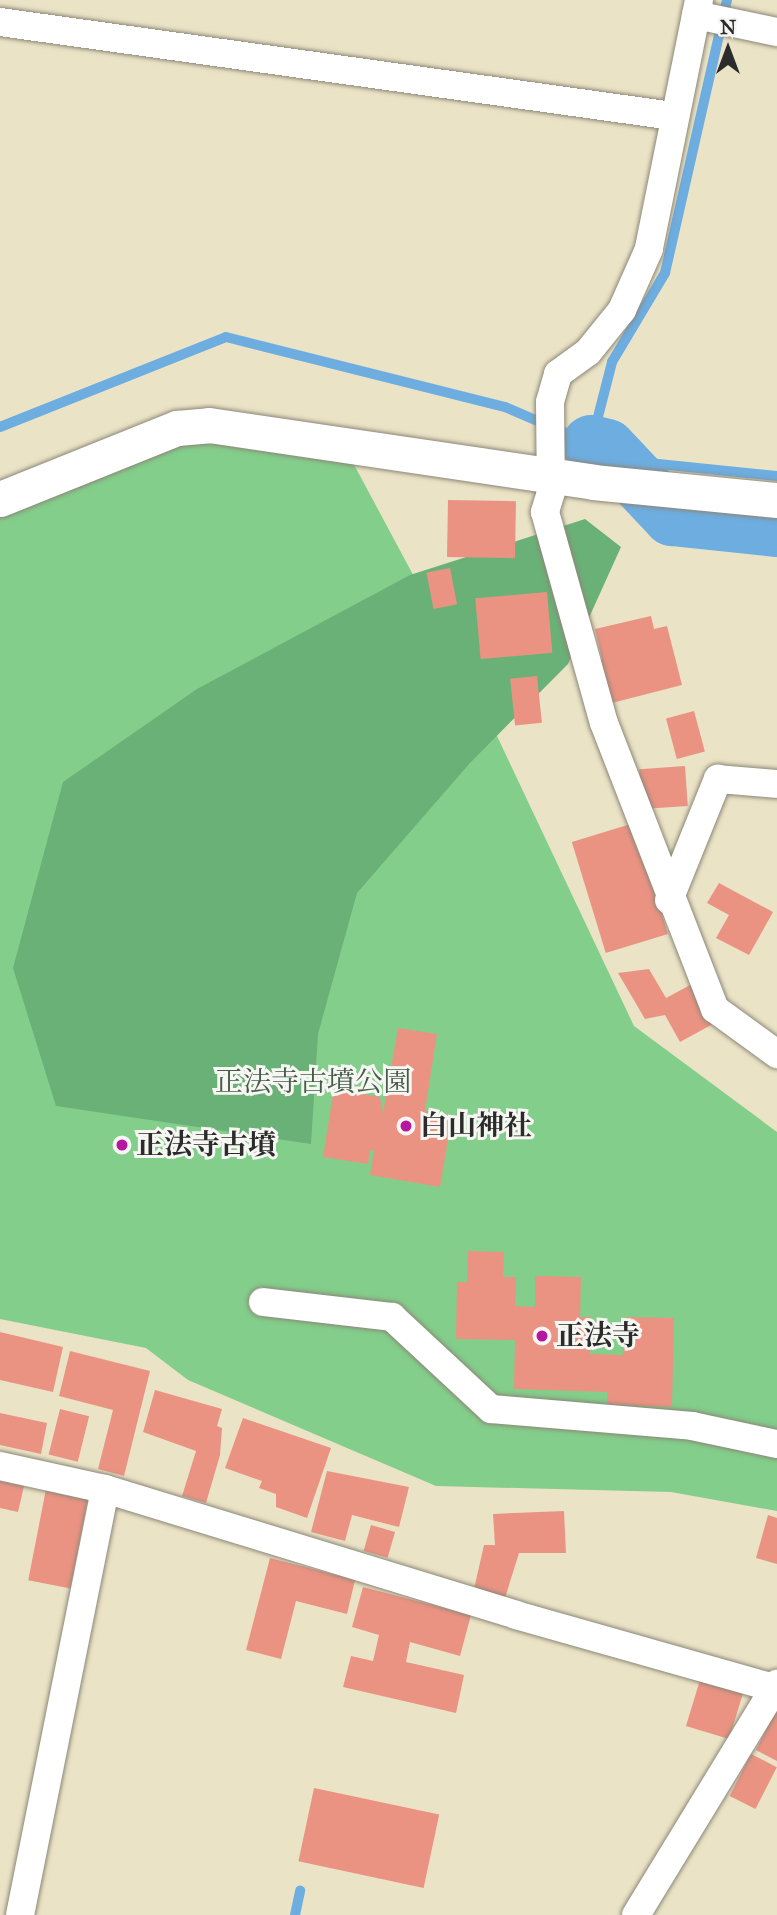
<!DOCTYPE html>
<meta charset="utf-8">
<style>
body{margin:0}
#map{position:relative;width:777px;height:1915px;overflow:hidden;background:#ebe3c6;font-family:"IM FELL Great Primer","Noto Serif JP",serif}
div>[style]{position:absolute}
.green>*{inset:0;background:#83ce8b}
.forest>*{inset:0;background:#6ab177}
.stream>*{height:10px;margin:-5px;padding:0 5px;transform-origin:5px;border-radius:5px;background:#6dade0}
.river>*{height:58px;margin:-29px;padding:0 29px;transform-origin:29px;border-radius:29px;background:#6dade0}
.building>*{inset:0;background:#eb9383;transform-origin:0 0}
.roads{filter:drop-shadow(0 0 2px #8b8778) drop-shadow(0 0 2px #8b8778)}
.minor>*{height:28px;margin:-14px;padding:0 14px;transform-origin:14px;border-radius:14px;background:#fff}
.tertiary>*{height:35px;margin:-17.5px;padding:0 17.5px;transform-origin:17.5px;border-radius:17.5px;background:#fff}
.dots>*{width:19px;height:19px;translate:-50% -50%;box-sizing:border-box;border:4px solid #f6f6f2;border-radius:50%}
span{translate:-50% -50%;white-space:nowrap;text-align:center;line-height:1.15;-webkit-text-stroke:6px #f6f6f2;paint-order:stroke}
.park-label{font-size:28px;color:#455c48}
.poi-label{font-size:28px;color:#2b2b2b;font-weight:700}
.left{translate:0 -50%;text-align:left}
.north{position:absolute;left:693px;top:14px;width:70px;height:70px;-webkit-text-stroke:5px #f6f6f2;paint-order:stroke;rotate:0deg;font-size:19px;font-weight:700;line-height:28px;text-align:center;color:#2b2b2b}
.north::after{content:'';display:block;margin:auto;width:24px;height:32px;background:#2b2b2b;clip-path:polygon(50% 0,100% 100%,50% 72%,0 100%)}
</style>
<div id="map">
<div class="green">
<div style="clip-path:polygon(177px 428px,343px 444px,479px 698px,634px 1026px,777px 1132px,777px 1511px,671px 1492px,436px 1486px,188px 1380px,146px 1348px,0 1319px,0 499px)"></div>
</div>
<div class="forest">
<div style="clip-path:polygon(585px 519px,621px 547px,568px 664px,470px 763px,357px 893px,318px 1034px,311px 1144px,56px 1106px,13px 968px,63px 782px,197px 689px,410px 575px)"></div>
</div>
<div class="stream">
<div style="left:0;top:427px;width:243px;rotate:-21.7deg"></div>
<div style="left:226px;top:337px;width:288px;rotate:14.1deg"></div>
<div style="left:505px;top:407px;width:94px;rotate:23.3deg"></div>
<div style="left:591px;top:444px;width:85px;rotate:-75.6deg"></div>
<div style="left:612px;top:362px;width:104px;rotate:-59.2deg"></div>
<div style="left:665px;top:273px;width:280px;rotate:-77.2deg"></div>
<div style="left:619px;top:460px;width:159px;rotate:5.8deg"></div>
<div style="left:295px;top:1915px;width:25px;rotate:-78deg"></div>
</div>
<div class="river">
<div style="left:591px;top:444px;width:16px;rotate:14deg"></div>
<div style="left:607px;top:448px;width:95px;rotate:46.7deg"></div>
<div style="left:672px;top:517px;width:106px;rotate:6deg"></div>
</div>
<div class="building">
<div style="left:448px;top:500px;width:68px;height:57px;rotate:1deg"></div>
<div style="left:450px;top:568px;width:37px;height:24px;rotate:79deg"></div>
<div style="left:547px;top:592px;width:61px;height:72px;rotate:85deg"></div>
<div style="clip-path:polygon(651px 616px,654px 629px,667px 626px,682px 685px,604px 705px,593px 661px,602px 659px,595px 629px)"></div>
<div style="left:537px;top:676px;width:47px;height:27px;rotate:84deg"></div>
<div style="left:694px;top:711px;width:42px;height:29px;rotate:75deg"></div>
<div style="left:685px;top:766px;width:40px;height:46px;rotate:86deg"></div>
<div style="left:634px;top:823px;width:116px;height:65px;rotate:73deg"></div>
<div style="clip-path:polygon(719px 883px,773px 912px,749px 955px,716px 938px,729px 915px,707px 903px)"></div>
<div style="clip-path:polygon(649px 969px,666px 998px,692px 984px,713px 1024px,680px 1042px,665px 1015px,645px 1019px,618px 973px)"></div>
<div style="clip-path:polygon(398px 1028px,437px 1034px,425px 1111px,452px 1116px,440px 1187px,370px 1175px,374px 1151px,370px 1150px,368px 1164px,323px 1157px,334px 1089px,380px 1097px,383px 1114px)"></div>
<div style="clip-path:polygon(468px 1251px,504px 1252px,503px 1277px,516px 1277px,515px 1306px,535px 1307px,535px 1276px,581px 1277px,580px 1317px,591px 1317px,590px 1354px,623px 1355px,625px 1317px,674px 1318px,672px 1407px,607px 1405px,607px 1392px,514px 1389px,515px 1340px,456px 1339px,457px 1282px,467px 1282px)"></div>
<div style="clip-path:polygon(0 1332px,63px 1347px,53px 1392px,0 1380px)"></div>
<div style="clip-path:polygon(70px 1351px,150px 1371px,124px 1476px,98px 1469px,113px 1410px,59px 1396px)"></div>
<div style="clip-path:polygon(155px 1390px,222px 1409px,217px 1426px,222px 1428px,220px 1455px,206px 1503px,182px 1496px,196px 1451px,143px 1432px)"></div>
<div style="left:60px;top:1409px;width:30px;height:47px;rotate:14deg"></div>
<div style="clip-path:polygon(0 1413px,47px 1423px,41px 1454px,0 1445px)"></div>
<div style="clip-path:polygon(243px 1418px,331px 1448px,307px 1518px,276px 1507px,276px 1494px,259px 1488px,262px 1481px,225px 1468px)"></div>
<div style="clip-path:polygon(327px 1471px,409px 1487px,399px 1527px,352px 1515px,345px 1541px,311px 1532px)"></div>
<div style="clip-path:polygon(0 1481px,24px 1486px,18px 1512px,0 1508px)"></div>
<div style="left:46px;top:1489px;width:43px;height:93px;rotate:11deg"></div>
<div style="clip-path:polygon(564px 1511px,566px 1553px,519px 1553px,505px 1598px,474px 1589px,484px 1545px,495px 1545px,493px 1514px)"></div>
<div style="clip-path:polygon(768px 1515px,777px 1518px,777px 1564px,756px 1558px)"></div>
<div style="left:371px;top:1525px;width:25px;height:27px;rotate:16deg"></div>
<div style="clip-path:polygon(270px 1558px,355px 1580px,347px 1614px,296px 1601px,281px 1659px,246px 1650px)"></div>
<div style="clip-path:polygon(363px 1587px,471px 1615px,460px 1656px,410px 1642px,406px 1662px,464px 1675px,456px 1713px,343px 1687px,351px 1656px,373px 1661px,379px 1635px,352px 1627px)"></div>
<div style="left:700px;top:1680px;width:45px;height:48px;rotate:17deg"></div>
<div style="clip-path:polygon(777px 1708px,777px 1761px,756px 1750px)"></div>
<div style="left:751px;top:1754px;width:29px;height:47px;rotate:27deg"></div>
<div style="left:314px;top:1788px;width:128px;height:75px;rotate:12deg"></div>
</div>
<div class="roads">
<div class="minor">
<div style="left:699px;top:0;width:254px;rotate:101.4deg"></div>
<div style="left:649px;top:249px;width:67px;rotate:113.9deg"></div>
<div style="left:622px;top:310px;width:54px;rotate:129deg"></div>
<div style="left:588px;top:352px;width:37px;rotate:144deg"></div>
<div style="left:558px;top:374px;width:29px;rotate:106deg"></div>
<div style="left:550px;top:402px;width:90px;rotate:89.4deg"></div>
<div style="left:551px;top:492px;width:21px;rotate:107deg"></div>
<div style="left:545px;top:512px;width:219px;rotate:74.4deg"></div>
<div style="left:604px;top:723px;width:307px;rotate:68.8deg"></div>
<div style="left:715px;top:1009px;width:77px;rotate:36deg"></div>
<div style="left:696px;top:15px;width:83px;rotate:11.9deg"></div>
<div style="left:0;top:22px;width:680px;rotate:7.95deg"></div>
<div style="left:669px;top:900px;width:131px;rotate:-68deg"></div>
<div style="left:718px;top:779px;width:59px;rotate:4.8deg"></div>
<div style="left:263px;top:1302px;width:130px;rotate:6.6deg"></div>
<div style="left:392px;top:1317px;width:135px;rotate:42.9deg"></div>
<div style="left:491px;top:1409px;width:202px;rotate:4.8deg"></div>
<div style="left:692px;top:1426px;width:87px;rotate:12deg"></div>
<div style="left:0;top:1466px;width:107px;rotate:12.4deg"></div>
<div style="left:105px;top:1489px;width:430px;rotate:17deg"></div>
<div style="left:516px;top:1615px;width:271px;rotate:15.8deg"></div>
<div style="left:20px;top:1915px;width:434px;rotate:-78.7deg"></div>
<div style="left:636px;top:1915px;width:271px;rotate:-58.6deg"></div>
</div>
<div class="tertiary">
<div style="left:0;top:499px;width:191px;rotate:-21.9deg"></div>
<div style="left:177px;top:428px;width:32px;rotate:-5deg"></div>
<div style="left:209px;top:425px;width:388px;rotate:8.4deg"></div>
<div style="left:593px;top:482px;width:185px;rotate:5.6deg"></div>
</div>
</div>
<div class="dots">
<div style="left:406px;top:1126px;background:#b5179e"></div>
<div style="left:122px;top:1145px;background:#b5179e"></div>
<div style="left:542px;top:1336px;background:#b5179e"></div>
</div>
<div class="park-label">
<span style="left:313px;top:1082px">正法寺古墳公園</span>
</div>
<div class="poi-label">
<span class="left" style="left:420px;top:1126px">白山神社</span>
<span class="left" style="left:136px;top:1145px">正法寺古墳</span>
<span class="left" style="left:556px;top:1336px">正法寺</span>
</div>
<div class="north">N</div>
</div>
